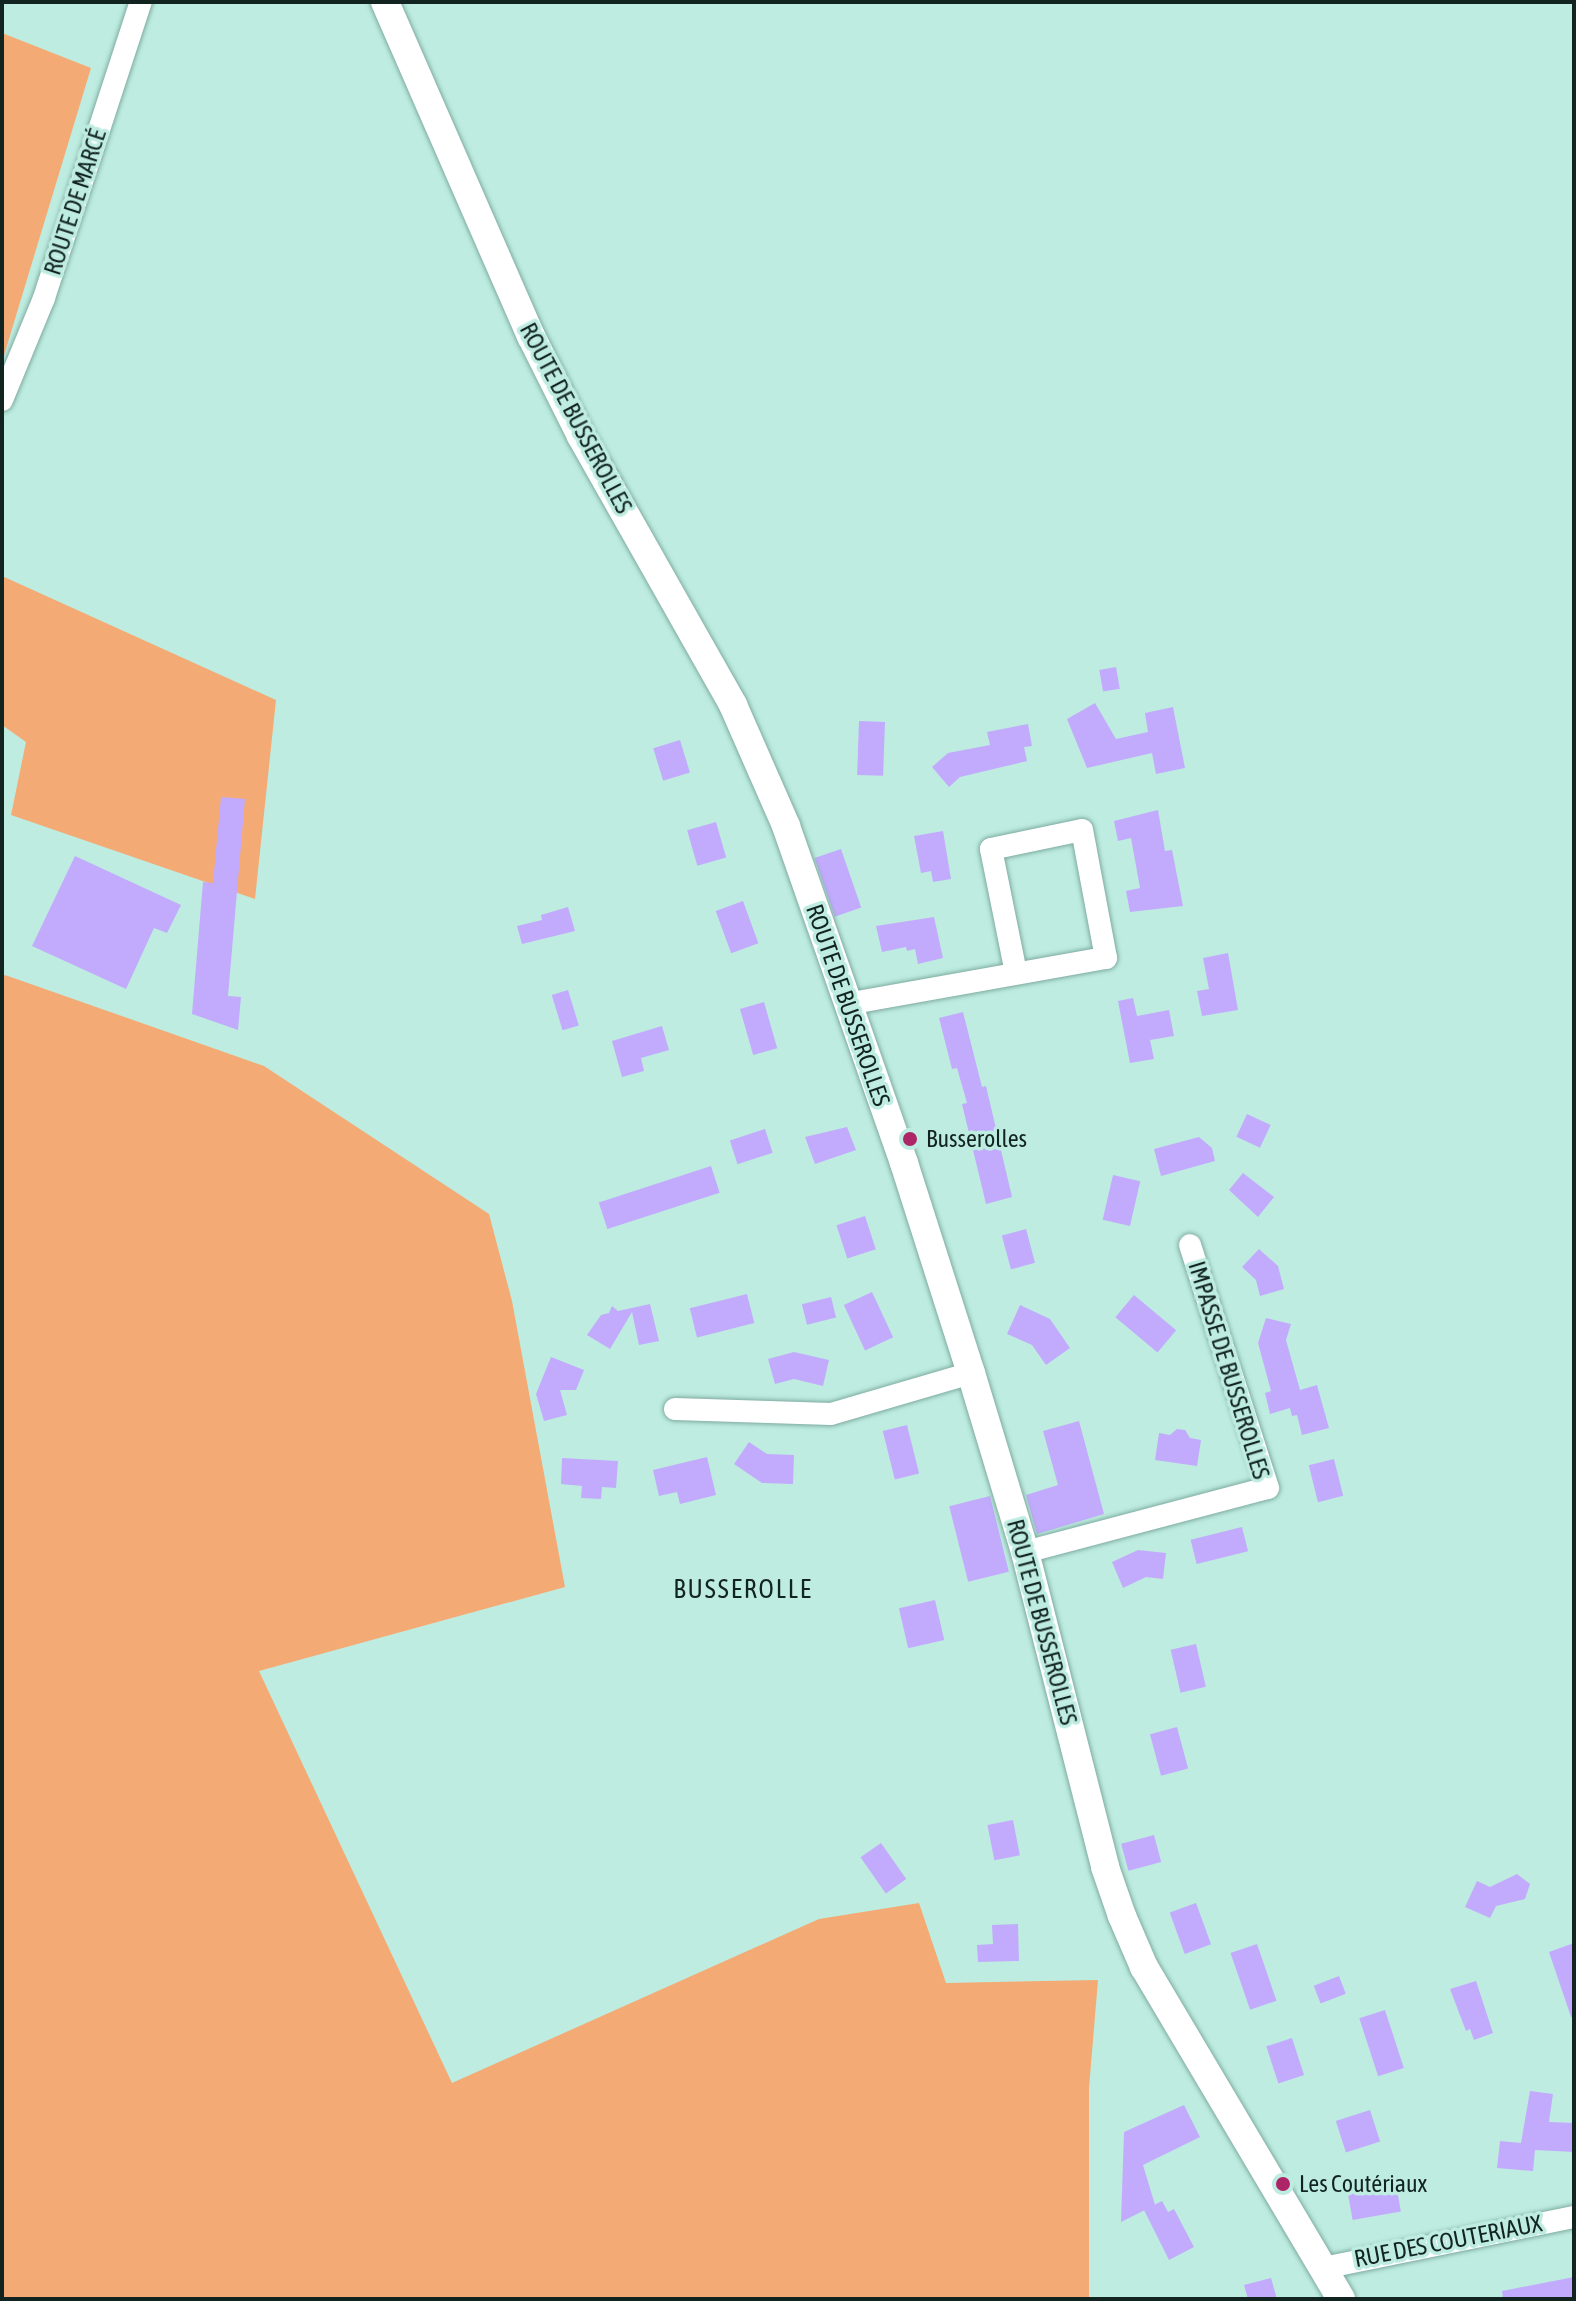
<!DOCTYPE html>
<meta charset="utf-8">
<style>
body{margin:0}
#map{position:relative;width:1576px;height:2301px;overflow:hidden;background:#beece0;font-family:"Asap Condensed",sans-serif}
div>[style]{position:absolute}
.green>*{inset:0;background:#f4aa74}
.building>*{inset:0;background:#c2abfd;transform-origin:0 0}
.roads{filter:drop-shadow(0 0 2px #7faba0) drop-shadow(0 0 2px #7faba0)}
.minor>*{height:22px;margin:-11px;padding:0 11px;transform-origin:11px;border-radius:11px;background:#fff}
.major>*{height:28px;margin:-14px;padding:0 14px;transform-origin:14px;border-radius:14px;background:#fff}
.dots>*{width:22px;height:22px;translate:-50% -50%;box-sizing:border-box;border:4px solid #beece0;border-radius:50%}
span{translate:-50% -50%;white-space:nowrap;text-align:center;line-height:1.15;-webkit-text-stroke:7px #beece0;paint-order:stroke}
.street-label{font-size:24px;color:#122420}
.poi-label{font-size:24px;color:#122420}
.left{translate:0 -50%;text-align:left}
.neighbourhood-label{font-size:26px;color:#122420;letter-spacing:2px}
.frame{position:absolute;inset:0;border:4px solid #122420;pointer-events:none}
</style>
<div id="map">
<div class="green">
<div style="clip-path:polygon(2px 33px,91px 68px,2px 362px)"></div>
<div style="clip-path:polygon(2px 576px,276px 700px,255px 899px,11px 815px,26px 742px,2px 725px)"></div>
<div style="clip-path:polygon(5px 975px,264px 1066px,489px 1214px,512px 1301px,565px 1587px,259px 1671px,452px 2083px,819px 1919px,919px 1903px,946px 1983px,1098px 1980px,1089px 2088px,1089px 2299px,2px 2299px,2px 977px)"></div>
</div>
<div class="building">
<div style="left:1116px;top:667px;width:22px;height:17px;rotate:80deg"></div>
<div style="clip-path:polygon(1095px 703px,1116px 739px,1148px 732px,1145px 713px,1173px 707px,1185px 768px,1156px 774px,1152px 753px,1087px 768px,1067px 719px)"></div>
<div style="left:859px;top:721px;width:26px;height:54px;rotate:2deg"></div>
<div style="clip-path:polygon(1028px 724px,1032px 746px,1024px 747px,1027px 761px,960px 777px,949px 787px,932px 767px,948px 753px,990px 745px,987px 732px)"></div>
<div style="left:680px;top:740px;width:34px;height:28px;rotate:73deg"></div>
<div style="clip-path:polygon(221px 797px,245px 799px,228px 996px,241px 997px,238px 1030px,192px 1014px,203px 882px,213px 883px)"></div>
<div style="clip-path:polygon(1158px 810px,1165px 851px,1172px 850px,1183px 906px,1130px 912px,1126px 891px,1140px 888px,1131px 838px,1118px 841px,1114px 821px)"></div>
<div style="left:716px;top:822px;width:37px;height:30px;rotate:74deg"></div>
<div style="clip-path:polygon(943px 831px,951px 879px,933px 882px,931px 871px,921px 873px,914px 836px)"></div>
<div style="left:841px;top:849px;width:62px;height:28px;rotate:71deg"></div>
<div style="clip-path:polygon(75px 856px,181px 905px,167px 933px,154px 928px,126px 989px,32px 946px)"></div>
<div style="left:743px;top:901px;width:45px;height:29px;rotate:70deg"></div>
<div style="clip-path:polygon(568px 907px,575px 931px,522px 944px,517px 926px,542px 920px,541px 915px)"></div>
<div style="clip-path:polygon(934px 917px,943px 958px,918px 964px,915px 949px,907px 951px,906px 947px,882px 952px,876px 926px)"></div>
<div style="clip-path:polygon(1228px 953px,1238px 1010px,1202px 1016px,1197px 991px,1209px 989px,1203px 958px)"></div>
<div style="left:568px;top:990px;width:37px;height:17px;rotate:73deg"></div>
<div style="clip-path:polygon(1133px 998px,1137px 1016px,1169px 1010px,1174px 1036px,1150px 1040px,1154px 1059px,1130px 1063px,1118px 1001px)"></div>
<div style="left:764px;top:1002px;width:48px;height:25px;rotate:74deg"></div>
<div style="clip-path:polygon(963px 1012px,982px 1087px,986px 1086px,1012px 1197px,986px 1204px,962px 1104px,967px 1103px,957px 1068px,952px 1069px,939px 1018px)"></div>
<div style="clip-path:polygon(662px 1026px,669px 1050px,641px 1058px,644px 1071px,622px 1077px,612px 1041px)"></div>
<div style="left:1247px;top:1114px;width:26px;height:25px;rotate:25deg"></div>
<div style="clip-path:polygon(847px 1127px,856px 1150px,815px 1164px,805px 1137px)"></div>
<div style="left:765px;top:1129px;width:25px;height:37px;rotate:72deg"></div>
<div style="clip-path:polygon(1199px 1137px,1212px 1148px,1215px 1161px,1161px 1176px,1154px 1149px)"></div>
<div style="left:711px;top:1166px;width:28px;height:118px;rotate:72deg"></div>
<div style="clip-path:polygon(1243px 1173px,1274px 1197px,1258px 1217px,1229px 1190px)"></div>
<div style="left:1113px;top:1175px;width:28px;height:46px;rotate:13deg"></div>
<div style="left:865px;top:1216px;width:35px;height:30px;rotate:72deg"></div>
<div style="left:1026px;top:1229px;width:35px;height:25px;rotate:75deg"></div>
<div style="clip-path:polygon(1259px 1249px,1278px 1266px,1284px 1289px,1260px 1296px,1256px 1280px,1242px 1267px)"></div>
<div style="left:872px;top:1292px;width:50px;height:31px;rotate:65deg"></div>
<div style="left:747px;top:1294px;width:30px;height:59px;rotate:76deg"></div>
<div style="left:1134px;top:1295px;width:55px;height:29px;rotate:40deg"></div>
<div style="left:831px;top:1297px;width:21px;height:30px;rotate:76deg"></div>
<div style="clip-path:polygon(650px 1304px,659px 1341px,639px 1345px,632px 1312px,610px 1349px,587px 1335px,601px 1315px,609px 1313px,612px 1306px,618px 1311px)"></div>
<div style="clip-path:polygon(1020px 1305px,1050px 1319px,1070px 1348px,1046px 1365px,1032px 1345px,1007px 1334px)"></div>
<div style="clip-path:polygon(1266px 1318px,1291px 1324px,1286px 1340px,1300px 1390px,1317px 1385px,1329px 1428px,1302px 1435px,1297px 1415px,1292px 1416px,1290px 1408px,1270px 1414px,1265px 1393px,1271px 1391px,1258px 1343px)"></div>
<div style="clip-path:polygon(794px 1352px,829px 1360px,823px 1386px,794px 1379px,775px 1384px,768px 1359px)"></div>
<div style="clip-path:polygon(551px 1357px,584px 1370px,576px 1390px,560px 1390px,567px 1415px,544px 1421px,536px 1394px)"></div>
<div style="clip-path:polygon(1079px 1421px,1104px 1514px,1037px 1534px,1026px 1495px,1058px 1485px,1043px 1431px)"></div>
<div style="left:907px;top:1425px;width:50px;height:25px;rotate:76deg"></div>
<div style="clip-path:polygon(1177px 1429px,1185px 1430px,1190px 1438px,1201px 1440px,1197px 1466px,1155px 1460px,1159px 1433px,1170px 1435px)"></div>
<div style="clip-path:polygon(749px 1442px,767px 1454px,794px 1455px,793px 1484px,762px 1483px,734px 1464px)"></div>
<div style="clip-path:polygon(707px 1457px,716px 1495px,680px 1504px,677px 1492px,659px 1496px,653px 1470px)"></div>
<div style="clip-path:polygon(562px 1458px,618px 1461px,616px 1488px,602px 1487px,601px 1499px,581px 1498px,582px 1486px,561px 1484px)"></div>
<div style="left:1334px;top:1459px;width:38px;height:26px;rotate:76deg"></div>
<div style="left:990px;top:1496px;width:78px;height:42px;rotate:76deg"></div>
<div style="left:1242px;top:1527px;width:25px;height:53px;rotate:76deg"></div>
<div style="clip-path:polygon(1138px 1550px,1166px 1553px,1163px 1579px,1146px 1577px,1123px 1588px,1112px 1562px)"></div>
<div style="left:935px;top:1600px;width:41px;height:37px;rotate:77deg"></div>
<div style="left:1196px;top:1644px;width:44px;height:26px;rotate:77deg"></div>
<div style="left:1177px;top:1727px;width:43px;height:28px;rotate:75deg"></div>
<div style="left:1013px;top:1820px;width:36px;height:26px;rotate:79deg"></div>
<div style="left:1154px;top:1835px;width:28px;height:34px;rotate:75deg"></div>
<div style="left:881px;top:1843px;width:44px;height:25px;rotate:55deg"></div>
<div style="clip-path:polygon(1517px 1874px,1530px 1884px,1525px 1899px,1496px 1906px,1490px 1918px,1465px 1907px,1477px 1881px,1490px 1887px)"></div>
<div style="left:1196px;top:1903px;width:44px;height:28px;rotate:70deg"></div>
<div style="clip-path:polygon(1018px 1924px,1019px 1961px,978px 1962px,977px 1945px,993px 1944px,992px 1925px)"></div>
<div style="clip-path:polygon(1574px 1943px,1574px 2017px,1571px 2017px,1549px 1952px)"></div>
<div style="left:1257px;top:1944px;width:60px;height:28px;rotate:71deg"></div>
<div style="left:1339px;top:1976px;width:19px;height:27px;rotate:69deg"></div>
<div style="clip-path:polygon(1476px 1981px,1493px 2033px,1474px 2040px,1470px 2029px,1466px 2031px,1450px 1989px)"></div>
<div style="left:1385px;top:2010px;width:61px;height:27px;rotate:72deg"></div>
<div style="left:1292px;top:2038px;width:39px;height:27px;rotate:72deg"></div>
<div style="clip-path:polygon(1530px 2091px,1553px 2094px,1549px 2122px,1574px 2123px,1574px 2152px,1535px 2150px,1533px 2171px,1497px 2168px,1500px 2141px,1521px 2143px)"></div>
<div style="clip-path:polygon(1184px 2105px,1200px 2137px,1143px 2165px,1155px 2205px,1121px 2222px,1124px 2132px)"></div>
<div style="left:1370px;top:2110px;width:33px;height:36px;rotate:72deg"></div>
<div style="left:1396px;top:2184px;width:28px;height:49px;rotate:80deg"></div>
<div style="clip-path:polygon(1162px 2201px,1168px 2212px,1174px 2209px,1194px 2247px,1169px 2260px,1144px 2210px)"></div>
<div style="clip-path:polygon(1574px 2277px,1574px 2299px,1503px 2299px,1502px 2291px)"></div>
<div style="clip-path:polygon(1271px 2278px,1277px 2299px,1248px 2299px,1244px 2285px)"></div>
</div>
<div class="roads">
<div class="minor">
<div style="left:2px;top:400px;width:110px;rotate:-67.6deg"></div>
<div style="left:44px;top:298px;width:311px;rotate:-71.9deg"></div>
<div style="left:847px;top:1004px;width:263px;rotate:-10.1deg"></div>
<div style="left:1106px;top:958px;width:130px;rotate:-100.6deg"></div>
<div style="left:1082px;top:830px;width:93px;rotate:168.2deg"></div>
<div style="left:991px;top:849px;width:126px;rotate:78.6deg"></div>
<div style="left:675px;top:1409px;width:156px;rotate:1.8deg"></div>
<div style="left:831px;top:1414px;width:146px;rotate:-16.3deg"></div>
<div style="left:1025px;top:1552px;width:251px;rotate:-14.8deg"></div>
<div style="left:1268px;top:1488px;width:255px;rotate:-107.8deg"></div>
<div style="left:1323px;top:2268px;width:256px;rotate:-11.5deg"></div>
</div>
<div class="major">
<div style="left:385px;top:2px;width:365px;rotate:66.4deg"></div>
<div style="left:531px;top:336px;width:112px;rotate:63.4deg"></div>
<div style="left:581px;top:436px;width:309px;rotate:60.5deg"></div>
<div style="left:733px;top:705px;width:132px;rotate:66.3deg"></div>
<div style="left:786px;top:826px;width:357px;rotate:70.7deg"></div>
<div style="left:904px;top:1163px;width:220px;rotate:72.3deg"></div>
<div style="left:971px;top:1373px;width:187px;rotate:73.2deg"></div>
<div style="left:1025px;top:1552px;width:325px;rotate:75.7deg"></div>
<div style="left:1105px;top:1867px;width:52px;rotate:70.9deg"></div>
<div style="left:1122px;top:1916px;width:56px;rotate:66.7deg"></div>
<div style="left:1144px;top:1967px;width:386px;rotate:59.3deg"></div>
</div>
</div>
<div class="dots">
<div style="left:910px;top:1139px;background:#ad2567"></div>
<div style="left:1283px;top:2184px;background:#ad2567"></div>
</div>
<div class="street-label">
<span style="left:75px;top:202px;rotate:-72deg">ROUTE DE MARCÉ</span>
<span style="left:576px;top:418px;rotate:62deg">ROUTE DE BUSSEROLLES</span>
<span style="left:848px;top:1005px;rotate:71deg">ROUTE DE BUSSEROLLES</span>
<span style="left:1229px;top:1370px;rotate:73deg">IMPASSE DE BUSSEROLLES</span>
<span style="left:1042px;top:1622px;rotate:75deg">ROUTE DE BUSSEROLLES</span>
<span style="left:1448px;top:2241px;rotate:-11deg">RUE DES COUTERIAUX</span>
</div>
<div class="poi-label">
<span class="left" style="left:926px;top:1139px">Busserolles</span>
<span class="left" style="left:1299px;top:2184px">Les Coutériaux</span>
</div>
<div class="neighbourhood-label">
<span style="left:743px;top:1590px">BUSSEROLLE</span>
</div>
<div class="frame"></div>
</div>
